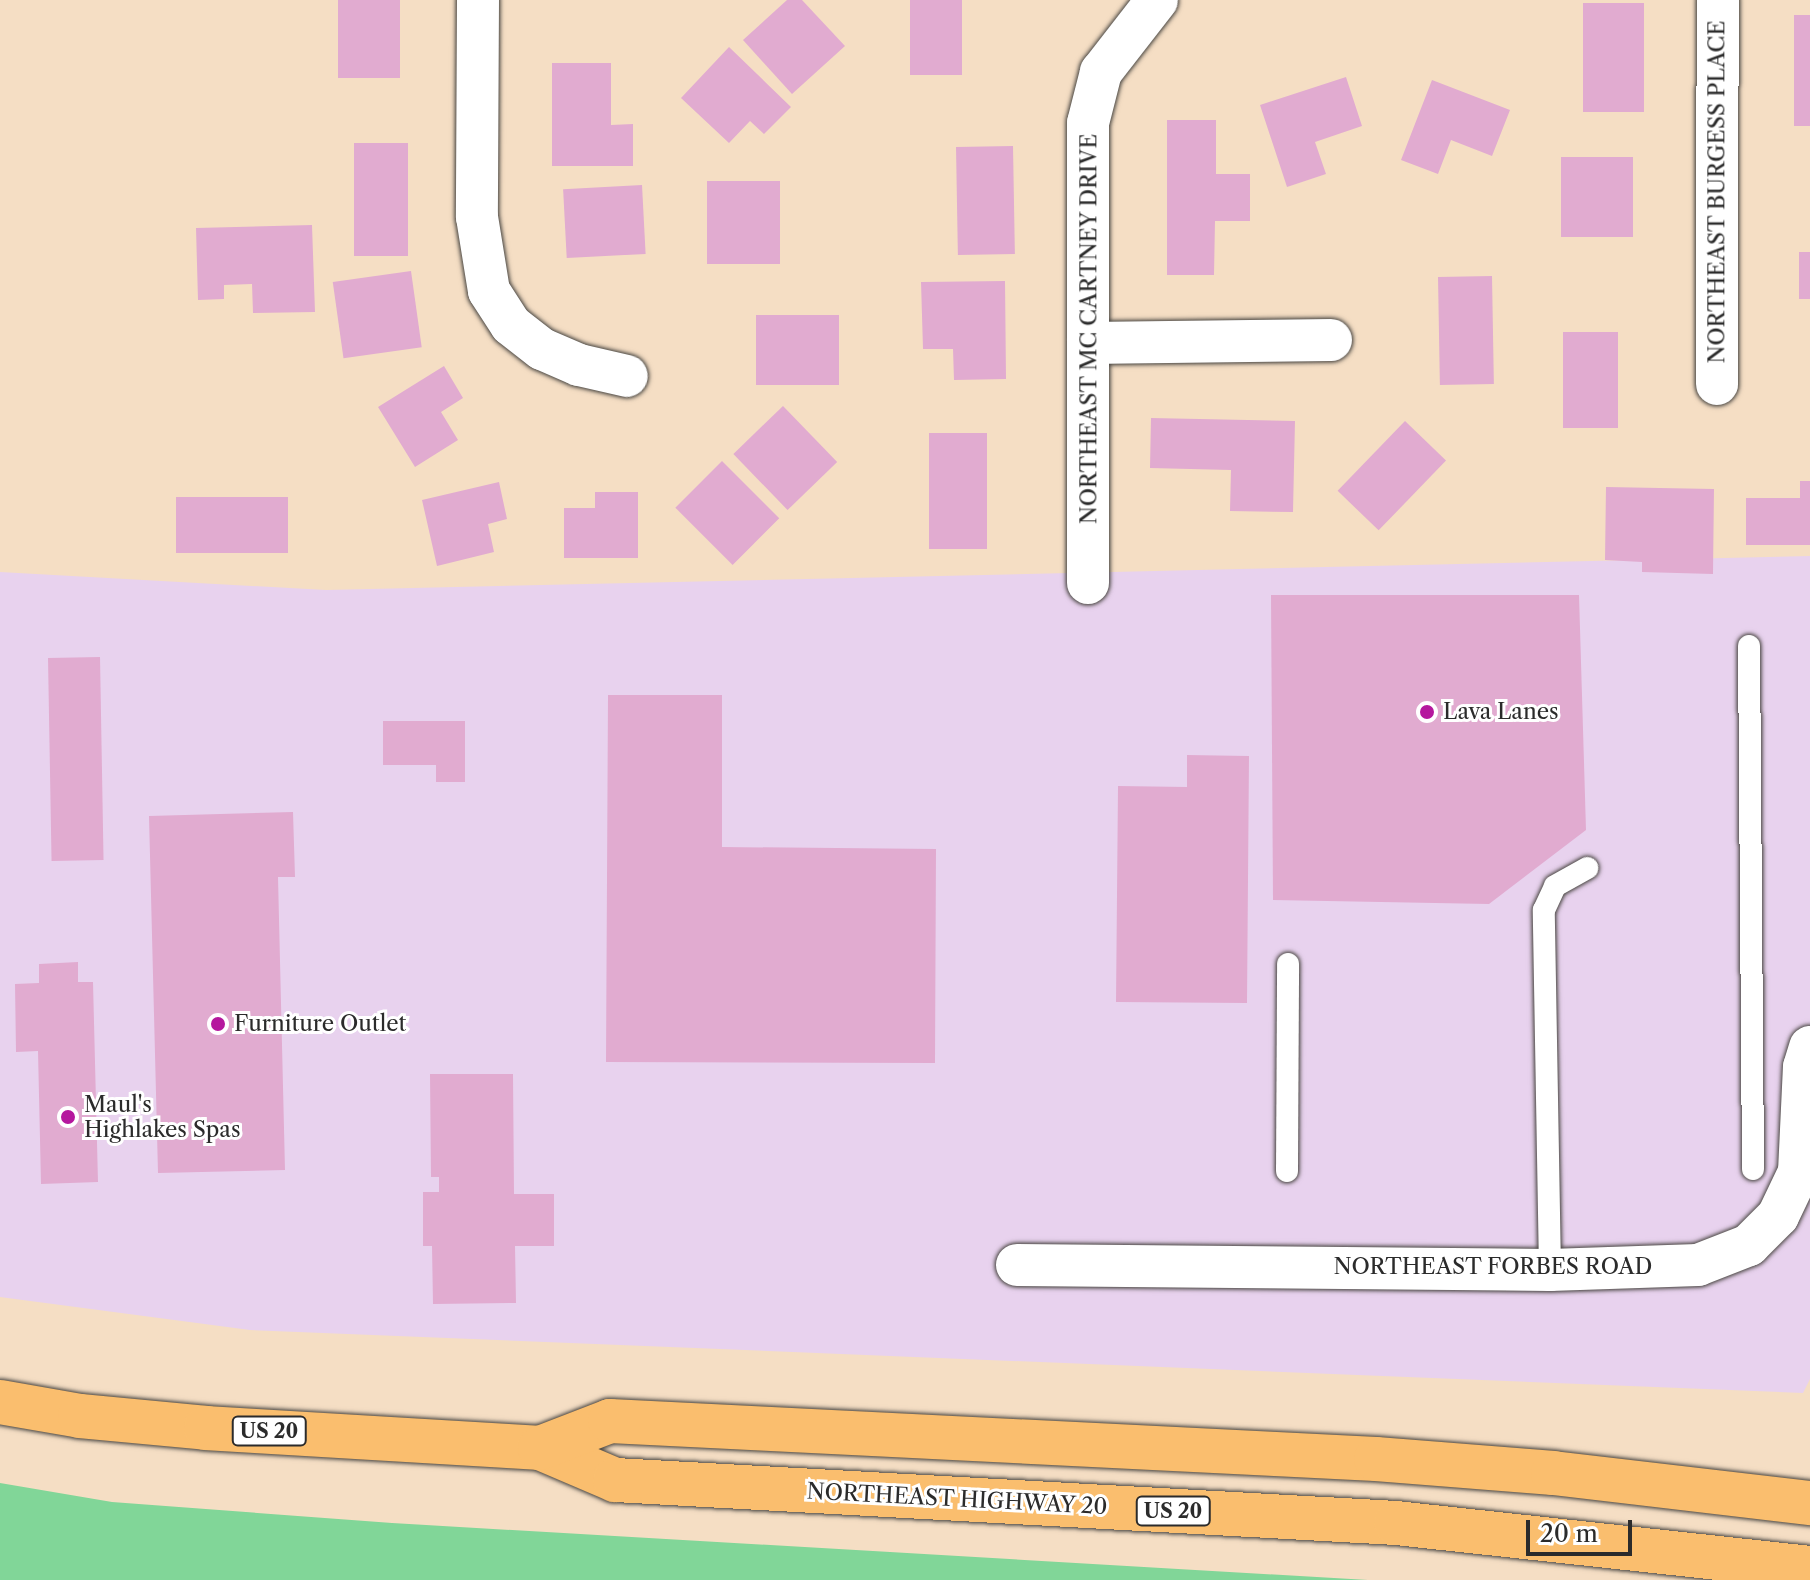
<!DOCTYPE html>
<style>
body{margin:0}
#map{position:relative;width:1810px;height:1580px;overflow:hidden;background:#f5dec4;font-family:"Libre Caslon Text",serif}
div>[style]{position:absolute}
.built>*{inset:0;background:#e8d2ee}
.green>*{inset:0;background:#81d698}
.building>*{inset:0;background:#e1abd0;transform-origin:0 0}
.roads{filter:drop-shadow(0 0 2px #494642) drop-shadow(0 0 2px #494642)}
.lane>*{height:22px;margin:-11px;padding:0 11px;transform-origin:11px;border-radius:11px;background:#fff}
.street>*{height:42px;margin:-21px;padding:0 21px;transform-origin:21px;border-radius:21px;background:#fff}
.primary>*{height:44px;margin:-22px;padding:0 22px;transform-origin:22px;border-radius:22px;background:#fabe6e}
.dots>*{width:22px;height:22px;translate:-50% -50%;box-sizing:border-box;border:4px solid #fff;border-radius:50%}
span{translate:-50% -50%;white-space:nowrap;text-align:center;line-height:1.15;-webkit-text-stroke:6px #fff;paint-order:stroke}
.shield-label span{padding:2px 6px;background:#fff;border:2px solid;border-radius:6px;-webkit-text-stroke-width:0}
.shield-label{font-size:20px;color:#2b2b2b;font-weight:700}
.street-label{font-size:22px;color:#2b2b2b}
.poi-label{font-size:22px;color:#2b2b2b}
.left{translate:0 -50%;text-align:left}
.scale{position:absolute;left:1526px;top:1520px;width:106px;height:36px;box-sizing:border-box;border:4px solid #2b2b2b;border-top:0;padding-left:10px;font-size:24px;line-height:28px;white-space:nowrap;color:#2b2b2b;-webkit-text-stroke:6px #fff;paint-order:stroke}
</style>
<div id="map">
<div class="built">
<div style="clip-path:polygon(1810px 556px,1810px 1379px,1803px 1393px,250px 1330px,0 1297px,0 572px,326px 590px)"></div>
</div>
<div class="green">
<div style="clip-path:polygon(0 1483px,112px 1502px,392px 1523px,1368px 1580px,0 1580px)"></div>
</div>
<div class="building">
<div style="left:338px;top:0;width:62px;height:78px"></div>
<div style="clip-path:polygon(787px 0,802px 0,845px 46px,792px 94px,743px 40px)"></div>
<div style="left:910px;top:0;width:52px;height:75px"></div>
<div style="left:1583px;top:3px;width:61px;height:109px"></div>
<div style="left:1794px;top:15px;width:16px;height:111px"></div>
<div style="clip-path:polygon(729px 47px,791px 107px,764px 134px,750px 121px,729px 143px,681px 98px)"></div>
<div style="clip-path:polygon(552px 63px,611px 63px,611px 125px,633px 124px,633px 166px,552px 166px)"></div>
<div style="clip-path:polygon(1346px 77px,1362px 126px,1315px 142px,1326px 174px,1287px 187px,1260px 105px)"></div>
<div style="clip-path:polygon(1432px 80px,1510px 110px,1492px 156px,1451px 140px,1438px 174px,1401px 160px)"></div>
<div style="clip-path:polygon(1167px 120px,1216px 120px,1216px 174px,1250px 174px,1250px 221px,1215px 221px,1214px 275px,1167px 275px)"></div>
<div style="left:354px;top:143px;width:54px;height:113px"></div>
<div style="left:1013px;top:146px;width:108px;height:57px;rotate:89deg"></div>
<div style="left:1561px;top:157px;width:72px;height:80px"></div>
<div style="left:707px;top:181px;width:73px;height:83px"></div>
<div style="left:642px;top:185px;width:69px;height:79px;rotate:87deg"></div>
<div style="clip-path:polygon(312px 225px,315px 312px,253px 313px,252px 284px,224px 285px,224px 299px,198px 300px,196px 228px)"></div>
<div style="left:1799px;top:252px;width:11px;height:47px"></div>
<div style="left:411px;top:271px;width:77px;height:79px;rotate:82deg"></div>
<div style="left:1492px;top:276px;width:108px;height:54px;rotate:89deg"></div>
<div style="clip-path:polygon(1005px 281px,1006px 379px,954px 380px,953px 349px,923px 349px,921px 282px)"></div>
<div style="left:756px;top:315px;width:83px;height:70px"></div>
<div style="left:1563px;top:332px;width:55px;height:96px"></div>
<div style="clip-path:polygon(444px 366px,463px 398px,441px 412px,458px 440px,415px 467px,378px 407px)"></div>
<div style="left:783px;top:406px;width:78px;height:69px;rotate:46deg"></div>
<div style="clip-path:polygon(1151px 418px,1295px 421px,1293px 512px,1230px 511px,1231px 470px,1150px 468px)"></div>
<div style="left:1405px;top:421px;width:57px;height:97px;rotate:44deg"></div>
<div style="left:929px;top:433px;width:58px;height:116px"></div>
<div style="left:722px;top:461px;width:81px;height:66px;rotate:45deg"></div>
<div style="clip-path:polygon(1800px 481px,1810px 481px,1810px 545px,1746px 545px,1746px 498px,1800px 498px)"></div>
<div style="clip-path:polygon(499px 482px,507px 519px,488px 524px,494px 552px,437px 566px,422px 500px)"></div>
<div style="clip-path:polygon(1606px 487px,1714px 489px,1713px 574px,1642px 572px,1642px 562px,1605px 560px)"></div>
<div style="clip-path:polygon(595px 492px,638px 492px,638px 558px,564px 558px,564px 508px,595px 508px)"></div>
<div style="left:176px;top:497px;width:112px;height:56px"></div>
<div style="clip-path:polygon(1271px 595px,1579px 595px,1586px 830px,1489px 904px,1273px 900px)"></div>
<div style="left:100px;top:657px;width:203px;height:52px;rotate:89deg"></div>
<div style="clip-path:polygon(608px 695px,722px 695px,722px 847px,936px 849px,935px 1063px,606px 1062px)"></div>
<div style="clip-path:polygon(383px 721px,465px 721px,465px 782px,436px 782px,436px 765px,383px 765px)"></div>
<div style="clip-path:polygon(1187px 755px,1249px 756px,1247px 1003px,1116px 1002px,1118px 786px,1187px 787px)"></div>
<div style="clip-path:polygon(293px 812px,295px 877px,278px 877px,285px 1170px,158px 1173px,149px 816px)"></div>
<div style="clip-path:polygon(78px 962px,78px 982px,93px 982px,98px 1182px,41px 1184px,38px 1051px,16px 1052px,15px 984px,39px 983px,39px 964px)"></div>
<div style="clip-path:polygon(430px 1074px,513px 1074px,514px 1194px,554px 1194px,554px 1246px,515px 1246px,516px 1303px,433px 1304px,432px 1246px,423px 1246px,423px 1192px,439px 1192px,439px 1177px,431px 1177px)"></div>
</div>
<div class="roads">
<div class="lane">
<div style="left:1749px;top:646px;width:523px;rotate:89.56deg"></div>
<div style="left:1287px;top:1171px;width:207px;rotate:-89.7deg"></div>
<div style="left:1550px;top:1270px;width:360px;rotate:-91deg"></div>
<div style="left:1544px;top:910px;width:26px;rotate:-65deg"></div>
<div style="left:1555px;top:886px;width:37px;rotate:-29deg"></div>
</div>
<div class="street">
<div style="left:478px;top:0;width:217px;rotate:90.3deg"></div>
<div style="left:477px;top:217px;width:75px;rotate:80.8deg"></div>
<div style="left:489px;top:291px;width:40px;rotate:57.1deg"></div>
<div style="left:511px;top:325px;width:39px;rotate:38deg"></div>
<div style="left:542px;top:349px;width:40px;rotate:23.4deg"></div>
<div style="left:579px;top:365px;width:49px;rotate:12.9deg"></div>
<div style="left:1088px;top:343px;width:243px;rotate:-0.7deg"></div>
<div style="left:1717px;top:384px;width:384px;rotate:-89.9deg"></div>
<div style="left:1088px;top:583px;width:460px;rotate:-90deg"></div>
<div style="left:1088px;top:123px;width:53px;rotate:-75.7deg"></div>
<div style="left:1101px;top:72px;width:91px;rotate:-52.1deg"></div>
<div style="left:1017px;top:1265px;width:533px;rotate:0.54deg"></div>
<div style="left:1550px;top:1270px;width:148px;rotate:-1.9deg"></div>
<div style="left:1698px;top:1265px;width:55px;rotate:-21.4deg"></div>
<div style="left:1749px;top:1245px;width:41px;rotate:-45deg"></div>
<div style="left:1778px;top:1216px;width:49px;rotate:-64.5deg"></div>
<div style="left:1799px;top:1172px;width:105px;rotate:-87.3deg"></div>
<div style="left:1804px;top:1067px;width:21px;rotate:-73deg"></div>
</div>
<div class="primary">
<div style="left:0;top:1402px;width:81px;rotate:9.9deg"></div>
<div style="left:80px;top:1416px;width:127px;rotate:5.4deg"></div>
<div style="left:206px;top:1428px;width:335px;rotate:3.4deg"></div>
<div style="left:540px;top:1448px;width:82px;rotate:23.1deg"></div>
<div style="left:615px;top:1480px;width:782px;rotate:3.15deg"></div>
<div style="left:1396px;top:1523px;width:416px;rotate:6.2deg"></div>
<div style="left:540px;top:1448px;width:75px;rotate:-21.1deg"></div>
<div style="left:610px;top:1421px;width:767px;rotate:2.84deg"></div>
<div style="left:1376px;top:1459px;width:178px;rotate:4.5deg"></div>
<div style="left:1553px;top:1473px;width:259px;rotate:6.7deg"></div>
</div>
</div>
<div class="dots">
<div style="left:1427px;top:712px;background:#b5179e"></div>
<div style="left:218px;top:1024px;background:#b5179e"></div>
<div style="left:68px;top:1117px;background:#b5179e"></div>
</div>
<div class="shield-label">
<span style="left:269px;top:1431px">US 20</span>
<span style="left:1173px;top:1511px">US 20</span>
</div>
<div class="street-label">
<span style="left:1717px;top:192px;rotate:-90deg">NORTHEAST BURGESS PLACE</span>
<span style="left:1089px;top:329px;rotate:-90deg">NORTHEAST MC CARTNEY DRIVE</span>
<span style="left:1493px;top:1267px">NORTHEAST FORBES ROAD</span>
<span style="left:957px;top:1499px;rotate:3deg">NORTHEAST HIGHWAY 20</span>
</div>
<div class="poi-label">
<span class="left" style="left:1443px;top:712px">Lava Lanes</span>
<span class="left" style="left:234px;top:1024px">Furniture Outlet</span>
<span class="left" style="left:84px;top:1117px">Maul's<br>Highlakes Spas</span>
</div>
<div class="scale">20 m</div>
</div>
